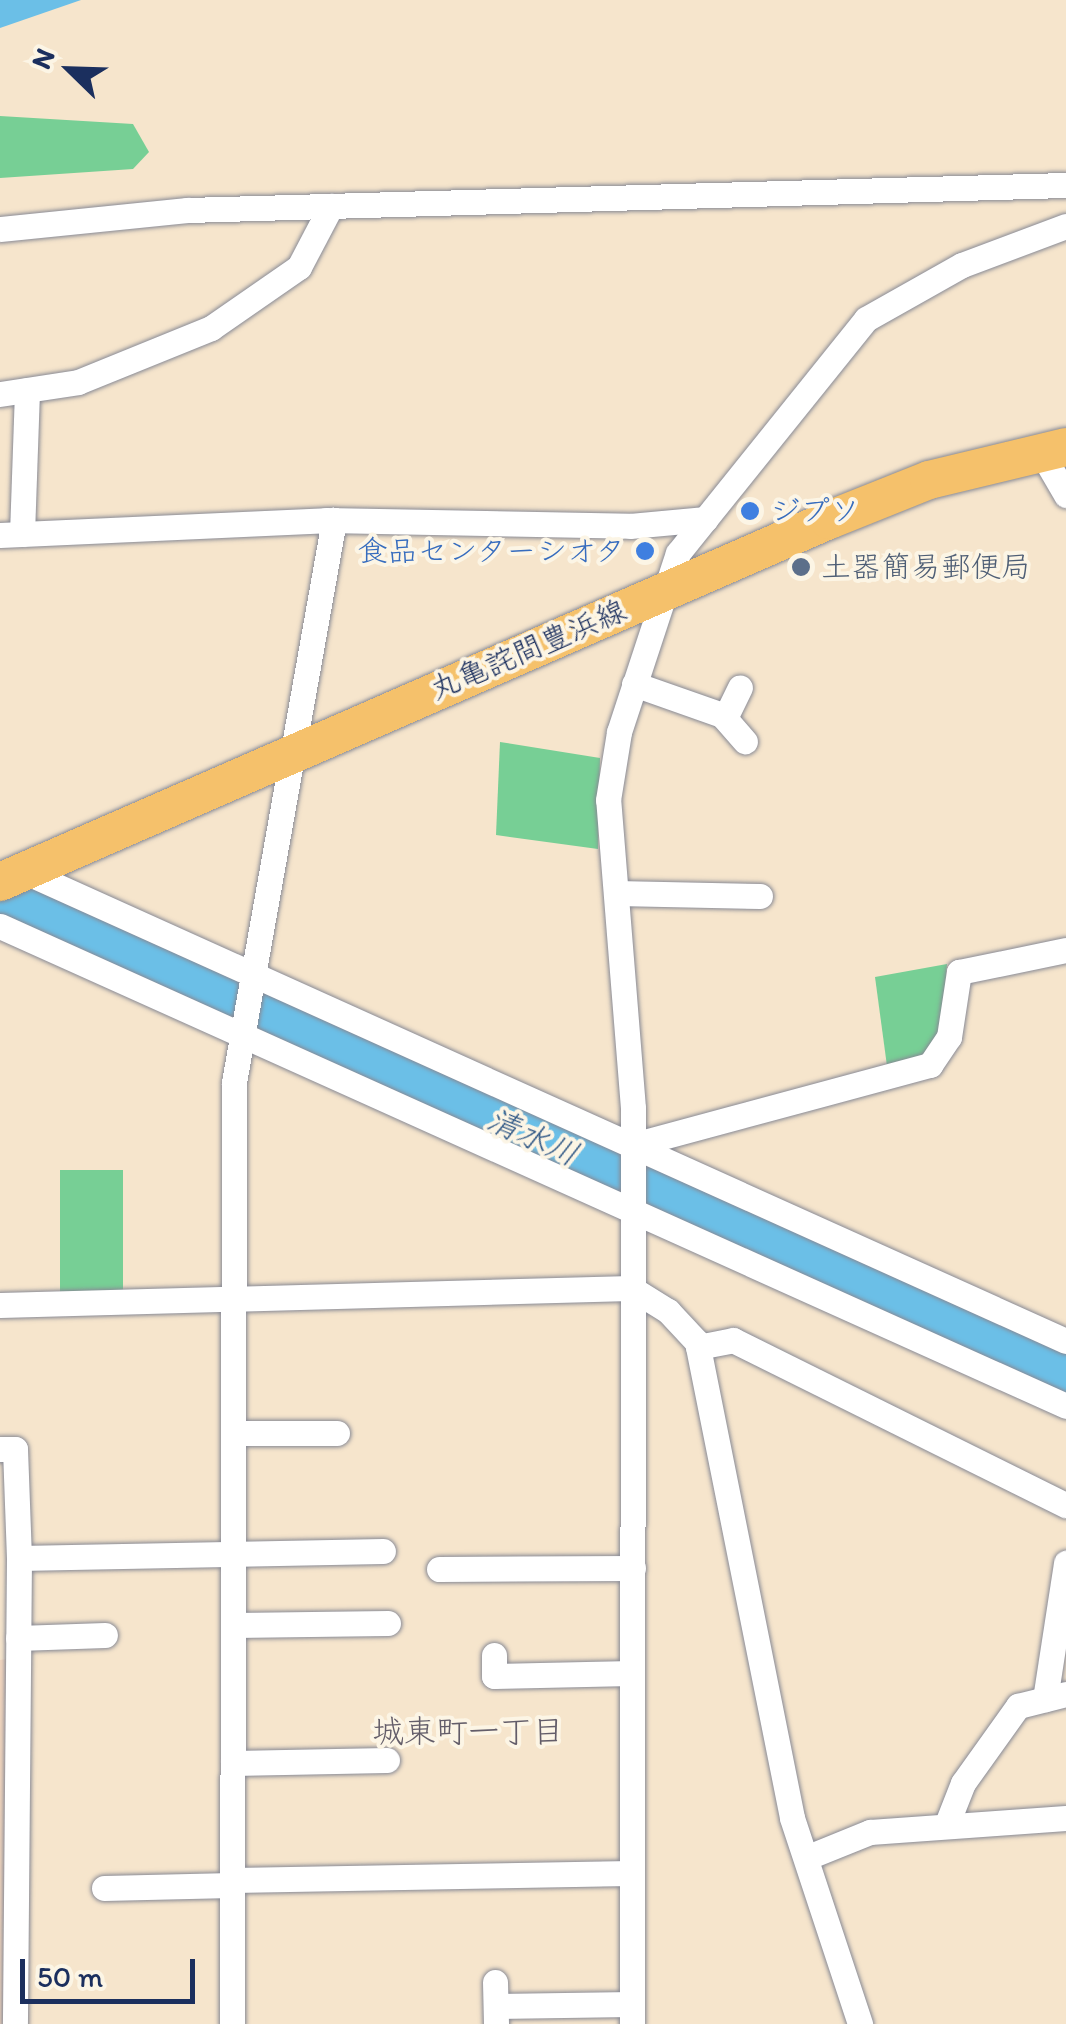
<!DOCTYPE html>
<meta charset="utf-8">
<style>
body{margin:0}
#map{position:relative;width:1066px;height:2024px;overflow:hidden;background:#f6e5cc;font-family:Itim,"Klee One",sans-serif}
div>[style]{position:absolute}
.built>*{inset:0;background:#f1d5bd}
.green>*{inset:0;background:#77cf95;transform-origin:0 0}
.water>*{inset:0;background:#6bbfe7}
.river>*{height:42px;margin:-21px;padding:0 21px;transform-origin:21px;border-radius:21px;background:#6bbfe7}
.roads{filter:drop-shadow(0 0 2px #888a95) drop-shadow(0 0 2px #888a95)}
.minor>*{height:25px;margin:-12.5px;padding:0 12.5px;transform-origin:12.5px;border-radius:12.5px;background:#fff}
.primary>*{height:38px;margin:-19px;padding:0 19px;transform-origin:19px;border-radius:19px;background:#f5c16b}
.dots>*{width:28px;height:28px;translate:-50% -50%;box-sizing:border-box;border:5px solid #fcf5e5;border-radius:50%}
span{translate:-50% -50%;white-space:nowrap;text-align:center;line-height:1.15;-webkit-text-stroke:8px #fcf5e5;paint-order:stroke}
.shop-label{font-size:30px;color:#366cbe}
.left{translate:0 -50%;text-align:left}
.right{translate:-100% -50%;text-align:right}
.service-label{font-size:30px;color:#4e5e75}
.street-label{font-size:30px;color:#1b2f5e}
.water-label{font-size:32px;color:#335a87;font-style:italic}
.neighbourhood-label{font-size:32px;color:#635d69}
.north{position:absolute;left:20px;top:20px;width:100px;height:100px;-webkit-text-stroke:8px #fcf5e5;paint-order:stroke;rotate:293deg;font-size:28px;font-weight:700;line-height:40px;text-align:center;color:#1b2f5e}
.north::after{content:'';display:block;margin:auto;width:35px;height:45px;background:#1b2f5e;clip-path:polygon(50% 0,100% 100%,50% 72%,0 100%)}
.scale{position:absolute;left:20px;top:1959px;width:175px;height:45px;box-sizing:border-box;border:5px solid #1b2f5e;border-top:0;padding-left:12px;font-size:30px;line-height:35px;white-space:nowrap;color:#1b2f5e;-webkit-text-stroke:8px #fcf5e5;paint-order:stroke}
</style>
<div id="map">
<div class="built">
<div style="clip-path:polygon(7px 1659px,6px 2024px,0 2024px,0 1660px)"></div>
</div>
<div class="green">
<div style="clip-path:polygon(0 116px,133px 124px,149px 152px,133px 169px,0 178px)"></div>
<div style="clip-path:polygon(500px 742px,600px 758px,598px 849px,496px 835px)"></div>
<div style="clip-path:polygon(947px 964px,941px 1034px,926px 1055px,887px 1066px,875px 977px)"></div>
<div style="left:123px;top:1170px;width:124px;height:63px;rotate:90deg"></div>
</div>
<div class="water">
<div style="clip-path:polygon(0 0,81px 0,0 28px)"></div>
</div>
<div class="river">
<div style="left:0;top:897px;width:1169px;rotate:24.24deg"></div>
</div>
<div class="roads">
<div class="minor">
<div style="left:0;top:229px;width:188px;rotate:-5.8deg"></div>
<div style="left:187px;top:210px;width:879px;rotate:-1.63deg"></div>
<div style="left:0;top:394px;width:79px;rotate:-8.7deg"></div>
<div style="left:78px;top:382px;width:144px;rotate:-22.1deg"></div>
<div style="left:211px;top:328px;width:107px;rotate:-34.7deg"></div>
<div style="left:299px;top:267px;width:69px;rotate:-62.3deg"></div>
<div style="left:1041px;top:452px;width:50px;rotate:59.8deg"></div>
<div style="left:22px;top:534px;width:144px;rotate:-88deg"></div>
<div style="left:0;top:535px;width:326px;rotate:-2.6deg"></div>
<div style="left:326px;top:520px;width:304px;rotate:1.1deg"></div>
<div style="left:630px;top:526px;width:76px;rotate:-5.3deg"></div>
<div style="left:634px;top:684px;width:93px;rotate:19.4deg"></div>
<div style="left:722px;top:715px;width:35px;rotate:49deg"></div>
<div style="left:725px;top:718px;width:34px;rotate:-64deg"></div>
<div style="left:19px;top:869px;width:1148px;rotate:24.27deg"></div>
<div style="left:616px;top:893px;width:144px;rotate:1.2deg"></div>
<div style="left:0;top:926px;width:1169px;rotate:24.24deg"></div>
<div style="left:633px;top:1145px;width:308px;rotate:-15.1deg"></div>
<div style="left:930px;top:1065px;width:34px;rotate:-56deg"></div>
<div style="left:949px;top:1037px;width:66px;rotate:-81.3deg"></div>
<div style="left:959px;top:972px;width:109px;rotate:-11.6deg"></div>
<div style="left:0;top:1305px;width:631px;rotate:-1.54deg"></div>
<div style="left:631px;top:1288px;width:44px;rotate:31.9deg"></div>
<div style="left:668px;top:1311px;width:42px;rotate:46.9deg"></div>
<div style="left:697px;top:1342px;width:485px;rotate:78.7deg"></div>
<div style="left:792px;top:1818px;width:217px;rotate:71.7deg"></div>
<div style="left:698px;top:1347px;width:36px;rotate:-11deg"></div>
<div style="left:733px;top:1340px;width:372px;rotate:26.4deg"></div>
<div style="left:234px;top:1433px;width:103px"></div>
<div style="left:0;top:1449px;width:15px"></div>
<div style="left:15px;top:1449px;width:109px;rotate:87.9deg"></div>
<div style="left:19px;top:1558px;width:466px;rotate:90.5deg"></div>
<div style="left:19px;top:1558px;width:364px;rotate:-1.1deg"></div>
<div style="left:439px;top:1569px;width:194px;rotate:-0.3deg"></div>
<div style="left:234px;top:1625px;width:154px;rotate:-0.7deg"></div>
<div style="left:18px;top:1638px;width:87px;rotate:-2deg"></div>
<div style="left:494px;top:1655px;width:21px;rotate:90deg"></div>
<div style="left:494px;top:1676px;width:138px;rotate:-1.2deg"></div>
<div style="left:1045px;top:1699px;width:138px;rotate:-81.2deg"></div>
<div style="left:233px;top:1763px;width:154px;rotate:-1.1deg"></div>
<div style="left:948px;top:1821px;width:41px;rotate:-68.5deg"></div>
<div style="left:963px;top:1783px;width:95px;rotate:-54.5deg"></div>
<div style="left:1018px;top:1706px;width:49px;rotate:-14deg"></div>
<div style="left:808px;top:1857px;width:67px;rotate:-22deg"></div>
<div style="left:870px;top:1832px;width:196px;rotate:-4.1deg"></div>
<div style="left:233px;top:1880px;width:399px;rotate:-1deg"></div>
<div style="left:104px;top:1888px;width:128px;rotate:-1.3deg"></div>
<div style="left:495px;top:1982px;width:42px;rotate:88.6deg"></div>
<div style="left:496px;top:2006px;width:136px;rotate:-0.8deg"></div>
<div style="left:232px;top:2024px;width:942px;rotate:-89.88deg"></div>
<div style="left:234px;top:1082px;width:571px;rotate:-79.91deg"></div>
<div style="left:632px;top:2024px;width:916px;rotate:-89.94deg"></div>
<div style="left:633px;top:1108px;width:309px;rotate:-94.6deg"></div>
<div style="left:608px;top:800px;width:69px;rotate:-80.8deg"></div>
<div style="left:619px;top:732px;width:188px;rotate:-71.8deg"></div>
<div style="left:678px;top:553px;width:300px;rotate:-51.2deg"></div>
<div style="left:866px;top:319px;width:110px;rotate:-29.4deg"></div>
<div style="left:962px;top:265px;width:111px;rotate:-20.6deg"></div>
</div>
<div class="primary">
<div style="left:0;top:882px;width:905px;rotate:-23.59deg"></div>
<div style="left:829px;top:520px;width:108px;rotate:-21.8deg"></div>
<div style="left:929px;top:480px;width:141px;rotate:-13.5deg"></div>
</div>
</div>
<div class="dots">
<div style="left:750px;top:511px;background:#3f7fe0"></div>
<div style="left:645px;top:551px;background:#3f7fe0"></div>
<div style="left:801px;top:567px;background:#5c6f8a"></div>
</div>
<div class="shop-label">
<span class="left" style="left:770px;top:511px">ジプソ</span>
<span class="right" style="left:625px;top:551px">食品センターシオタ</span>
</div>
<div class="service-label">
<span class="left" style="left:821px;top:567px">土器簡易郵便局</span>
</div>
<div class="street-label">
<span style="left:528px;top:650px;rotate:-23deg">丸亀詫間豊浜線</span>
</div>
<div class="water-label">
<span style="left:533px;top:1137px;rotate:24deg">清水川</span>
</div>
<div class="neighbourhood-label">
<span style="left:468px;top:1731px">城東町一丁目</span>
</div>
<div class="north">N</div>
<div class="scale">50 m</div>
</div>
